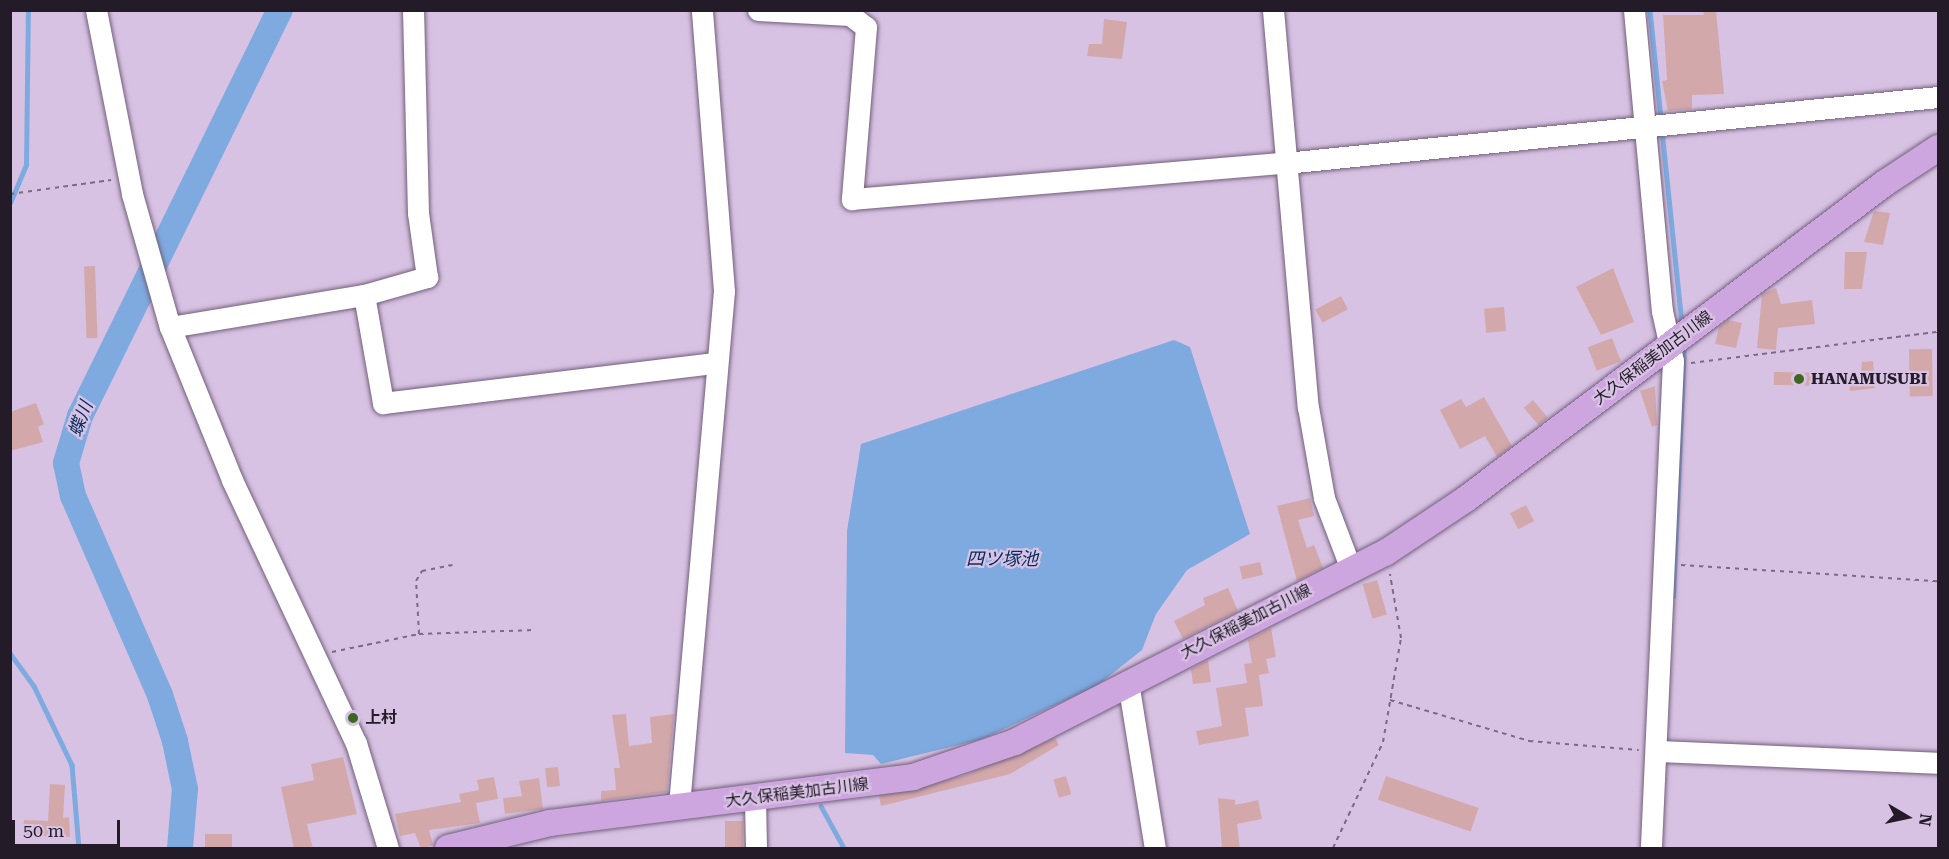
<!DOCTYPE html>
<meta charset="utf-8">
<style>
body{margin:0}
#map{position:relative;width:1949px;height:859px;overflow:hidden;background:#d8c2e3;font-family:"Roboto Serif","Noto Sans JP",serif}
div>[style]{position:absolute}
.water>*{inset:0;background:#7eaae0}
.stream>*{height:4.5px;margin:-2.25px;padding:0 2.25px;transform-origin:2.25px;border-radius:2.25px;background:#7eaae0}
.river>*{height:26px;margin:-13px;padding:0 13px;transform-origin:13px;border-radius:13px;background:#7eaae0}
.building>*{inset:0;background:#d3a8ab;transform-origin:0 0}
.path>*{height:2px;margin-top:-1px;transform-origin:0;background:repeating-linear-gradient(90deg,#7a6b82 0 4.5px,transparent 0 9px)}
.roads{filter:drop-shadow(0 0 2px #725f7c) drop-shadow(0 0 2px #725f7c)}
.minor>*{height:21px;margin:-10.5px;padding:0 10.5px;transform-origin:10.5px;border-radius:10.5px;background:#fff}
.major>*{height:26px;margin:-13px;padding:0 13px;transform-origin:13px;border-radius:13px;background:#cda6e0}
.dots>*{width:16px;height:16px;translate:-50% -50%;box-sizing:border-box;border:3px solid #d8c2e3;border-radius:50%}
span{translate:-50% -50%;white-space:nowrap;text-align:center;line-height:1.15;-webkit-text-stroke:4.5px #d8c2e3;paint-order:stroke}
.street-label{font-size:16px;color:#231b28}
.poi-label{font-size:16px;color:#231b28;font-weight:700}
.left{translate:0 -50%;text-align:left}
.water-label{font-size:18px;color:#002d5d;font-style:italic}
.frame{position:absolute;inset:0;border:12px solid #231b28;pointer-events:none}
.north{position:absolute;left:1877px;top:787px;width:60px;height:60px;-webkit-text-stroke:4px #d8c2e3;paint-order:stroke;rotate:99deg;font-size:16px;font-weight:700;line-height:24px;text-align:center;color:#231b28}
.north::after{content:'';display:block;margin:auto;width:21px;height:27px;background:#231b28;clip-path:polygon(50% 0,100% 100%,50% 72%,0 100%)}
.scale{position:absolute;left:12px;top:820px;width:108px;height:27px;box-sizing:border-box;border:3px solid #231b28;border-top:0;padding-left:8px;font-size:18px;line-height:21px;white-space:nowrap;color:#231b28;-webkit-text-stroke:4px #d8c2e3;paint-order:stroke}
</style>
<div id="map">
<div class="water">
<div style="clip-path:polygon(1174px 340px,1190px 347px,1250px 534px,1187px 570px,1156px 614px,1142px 650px,1098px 685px,983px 739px,881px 764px,873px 755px,845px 753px,847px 531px,861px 444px)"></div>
</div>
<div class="stream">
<div style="left:1650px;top:10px;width:110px;rotate:84.2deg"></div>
<div style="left:1662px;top:130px;width:196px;rotate:84.1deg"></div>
<div style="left:10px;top:203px;width:41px;rotate:-67.2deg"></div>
<div style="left:26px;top:165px;width:155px;rotate:-89.3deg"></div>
<div style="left:1673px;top:597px;width:252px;rotate:-87.5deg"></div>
<div style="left:10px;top:653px;width:41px;rotate:54deg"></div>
<div style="left:34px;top:686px;width:88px;rotate:64.3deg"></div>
<div style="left:72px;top:765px;width:83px;rotate:85.2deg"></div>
<div style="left:821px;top:806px;width:48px;rotate:61.3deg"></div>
</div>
<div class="river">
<div style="left:180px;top:848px;width:59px;rotate:-85.2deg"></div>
<div style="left:185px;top:789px;width:49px;rotate:-101.8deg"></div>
<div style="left:175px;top:741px;width:48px;rotate:-108.1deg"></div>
<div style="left:160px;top:695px;width:217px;rotate:-113.6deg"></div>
<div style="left:73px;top:496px;width:34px;rotate:-102deg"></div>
<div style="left:66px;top:463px;width:49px;rotate:-73.4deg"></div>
<div style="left:80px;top:416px;width:453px;rotate:-63.8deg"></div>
</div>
<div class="building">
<div style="clip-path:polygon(1703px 10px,1716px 10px,1724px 94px,1692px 95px,1692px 109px,1668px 111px,1662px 81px,1667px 80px,1663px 15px,1704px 15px)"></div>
<div style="clip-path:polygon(1104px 19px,1127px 22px,1122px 59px,1087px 56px,1089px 44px,1102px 44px)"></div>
<div style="clip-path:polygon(1874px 211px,1890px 213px,1883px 245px,1864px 242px)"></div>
<div style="clip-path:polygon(1845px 252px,1867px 252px,1862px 289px,1844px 289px)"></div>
<div style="left:95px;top:266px;width:72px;height:11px;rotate:88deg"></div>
<div style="clip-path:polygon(1613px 268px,1634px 322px,1601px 335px,1576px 287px)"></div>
<div style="clip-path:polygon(1776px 288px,1781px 304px,1812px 300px,1815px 324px,1778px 328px,1776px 350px,1757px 348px,1762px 294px)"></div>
<div style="left:1341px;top:296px;width:15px;height:29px;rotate:62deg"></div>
<div style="left:1504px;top:307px;width:24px;height:20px;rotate:85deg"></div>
<div style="clip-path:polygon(1728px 320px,1742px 323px,1736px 348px,1715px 344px,1719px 327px)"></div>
<div style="left:1612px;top:338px;width:25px;height:26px;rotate:69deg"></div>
<div style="left:1932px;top:349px;width:47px;height:23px;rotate:89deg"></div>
<div style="clip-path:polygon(1873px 361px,1875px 388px,1850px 391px,1848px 373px,1861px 373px,1862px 362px)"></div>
<div style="left:1774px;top:372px;width:51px;height:13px;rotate:1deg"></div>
<div style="clip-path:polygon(1655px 386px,1657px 425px,1652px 427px,1640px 391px)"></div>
<div style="clip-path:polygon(1484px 397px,1512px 446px,1497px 457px,1485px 436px,1460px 449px,1440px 410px,1461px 399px,1466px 407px)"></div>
<div style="left:1533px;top:400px;width:23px;height:12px;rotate:50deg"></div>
<div style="clip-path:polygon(36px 403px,44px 424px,38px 427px,43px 442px,10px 451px,10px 412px)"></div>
<div style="clip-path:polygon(1310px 498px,1314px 516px,1298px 520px,1307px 548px,1314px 545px,1323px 568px,1297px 581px,1277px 506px)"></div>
<div style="left:1526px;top:505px;width:18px;height:18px;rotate:63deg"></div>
<div style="left:1260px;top:562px;width:13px;height:21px;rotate:77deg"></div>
<div style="left:1377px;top:580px;width:36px;height:15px;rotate:74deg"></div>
<div style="clip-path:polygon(1228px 588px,1238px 611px,1183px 639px,1174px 621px,1205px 605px,1203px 598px)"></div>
<div style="clip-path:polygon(1271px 628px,1276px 657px,1266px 659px,1269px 673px,1259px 675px,1263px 706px,1245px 708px,1249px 736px,1199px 745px,1196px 731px,1222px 726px,1216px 688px,1247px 683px,1244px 664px,1252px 663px,1248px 640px)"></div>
<div style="clip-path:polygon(1208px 660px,1211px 682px,1193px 684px,1191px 669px)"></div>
<div style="clip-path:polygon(626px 714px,629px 746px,652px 743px,650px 717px,674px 714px,667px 792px,601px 801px,601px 791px,616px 790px,614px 768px,620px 768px,612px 715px)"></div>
<div style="clip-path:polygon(1055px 738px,1059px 745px,1010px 774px,881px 806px,879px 796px,963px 776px)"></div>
<div style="clip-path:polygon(343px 757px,357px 814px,307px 824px,313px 849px,294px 849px,281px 787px,314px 780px,311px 764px)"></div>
<div style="left:558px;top:767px;width:19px;height:13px;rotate:84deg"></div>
<div style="left:1066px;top:776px;width:19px;height:13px;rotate:74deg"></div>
<div style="left:1386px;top:776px;width:98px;height:25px;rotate:19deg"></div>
<div style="clip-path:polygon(494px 777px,498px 799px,476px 803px,480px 823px,429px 830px,433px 845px,421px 849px,415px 833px,400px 836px,395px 814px,461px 802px,459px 794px,479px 790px,477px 780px)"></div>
<div style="clip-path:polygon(539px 778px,543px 809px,505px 814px,503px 798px,522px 796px,519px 781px)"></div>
<div style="clip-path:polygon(50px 784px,65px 785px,63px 818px,69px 817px,70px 837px,23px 835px,24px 820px,48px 821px)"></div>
<div style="clip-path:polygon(1218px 798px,1235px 800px,1235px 805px,1258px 800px,1262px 819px,1237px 824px,1240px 849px,1222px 849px)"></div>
<div style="left:725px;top:821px;width:18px;height:27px"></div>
<div style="left:205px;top:834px;width:27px;height:15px"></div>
</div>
<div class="path">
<div style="left:10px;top:194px;width:102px;rotate:-7.9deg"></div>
<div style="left:1691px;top:363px;width:249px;rotate:-7.2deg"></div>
<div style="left:1681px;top:565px;width:257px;rotate:3.6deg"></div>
<div style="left:419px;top:634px;width:53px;rotate:-93.2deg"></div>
<div style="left:416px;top:581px;width:12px;rotate:-59deg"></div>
<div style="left:422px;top:571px;width:31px;rotate:-11deg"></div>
<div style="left:332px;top:652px;width:89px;rotate:-11.7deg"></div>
<div style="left:419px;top:634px;width:115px;rotate:-2deg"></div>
<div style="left:1390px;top:700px;width:145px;rotate:16.4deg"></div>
<div style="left:1529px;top:741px;width:110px;rotate:4.7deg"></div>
<div style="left:1333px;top:848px;width:117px;rotate:-64.7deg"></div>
<div style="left:1383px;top:742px;width:106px;rotate:-80.2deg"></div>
<div style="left:1401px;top:638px;width:65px;rotate:-99.8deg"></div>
</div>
<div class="roads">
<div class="minor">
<div style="left:96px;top:10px;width:187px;rotate:78.9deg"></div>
<div style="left:132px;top:194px;width:138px;rotate:74.1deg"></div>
<div style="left:170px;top:327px;width:165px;rotate:67.9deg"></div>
<div style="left:232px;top:480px;width:291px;rotate:64.8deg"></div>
<div style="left:356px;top:743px;width:110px;rotate:73.1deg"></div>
<div style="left:758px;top:10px;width:92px;rotate:3.1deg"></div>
<div style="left:850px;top:15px;width:20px;rotate:37deg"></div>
<div style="left:866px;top:27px;width:173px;rotate:94.7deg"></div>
<div style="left:852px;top:199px;width:434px;rotate:-4.8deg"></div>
<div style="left:1285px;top:163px;width:656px;rotate:-5.77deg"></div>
<div style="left:1273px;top:10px;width:399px;rotate:85deg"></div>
<div style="left:1308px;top:407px;width:92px;rotate:80deg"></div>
<div style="left:1324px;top:498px;width:76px;rotate:69.2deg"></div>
<div style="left:1634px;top:10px;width:302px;rotate:84.7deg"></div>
<div style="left:1662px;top:311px;width:51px;rotate:77.6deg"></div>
<div style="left:1673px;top:361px;width:487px;rotate:92.6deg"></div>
<div style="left:364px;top:295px;width:110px;rotate:80deg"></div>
<div style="left:383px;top:403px;width:334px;rotate:-6.9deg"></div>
<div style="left:170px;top:327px;width:197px;rotate:-9.4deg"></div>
<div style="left:364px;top:295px;width:66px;rotate:-15.9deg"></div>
<div style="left:427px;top:277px;width:65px;rotate:-98deg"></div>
<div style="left:418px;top:213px;width:203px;rotate:-91.4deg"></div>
<div style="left:1128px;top:682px;width:168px;rotate:80.8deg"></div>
<div style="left:1657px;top:751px;width:281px;rotate:2.4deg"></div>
<div style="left:755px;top:800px;width:48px;rotate:88.8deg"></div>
<div style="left:679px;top:805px;width:516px;rotate:-85deg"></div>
<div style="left:724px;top:291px;width:282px;rotate:-94.5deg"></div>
</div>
<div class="major">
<div style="left:448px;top:848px;width:105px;rotate:-13.8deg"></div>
<div style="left:550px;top:823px;width:366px;rotate:-7.2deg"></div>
<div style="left:913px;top:777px;width:108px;rotate:-18.9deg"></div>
<div style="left:1015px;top:742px;width:415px;rotate:-27.1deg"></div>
<div style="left:1385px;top:553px;width:97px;rotate:-33.7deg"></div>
<div style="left:1466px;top:499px;width:525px;rotate:-37.02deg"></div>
<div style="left:1885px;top:183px;width:64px;rotate:-33.4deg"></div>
</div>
</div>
<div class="dots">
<div style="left:1799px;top:379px;background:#3f6621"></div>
<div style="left:353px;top:718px;background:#3f6621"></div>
</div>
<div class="street-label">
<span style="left:1653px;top:358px;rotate:-37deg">大久保稲美加古川線</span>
<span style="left:1246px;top:622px;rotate:-27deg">大久保稲美加古川線</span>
<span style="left:797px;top:793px;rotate:-7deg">大久保稲美加古川線</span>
</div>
<div class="poi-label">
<span class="left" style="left:1811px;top:379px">HANAMUSUBI</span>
<span class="left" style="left:365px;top:718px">上村</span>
</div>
<div class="water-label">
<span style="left:81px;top:419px;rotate:-69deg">蝶川</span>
<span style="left:1002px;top:559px">四ツ塚池</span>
</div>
<div class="frame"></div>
<div class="north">N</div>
<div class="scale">50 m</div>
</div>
